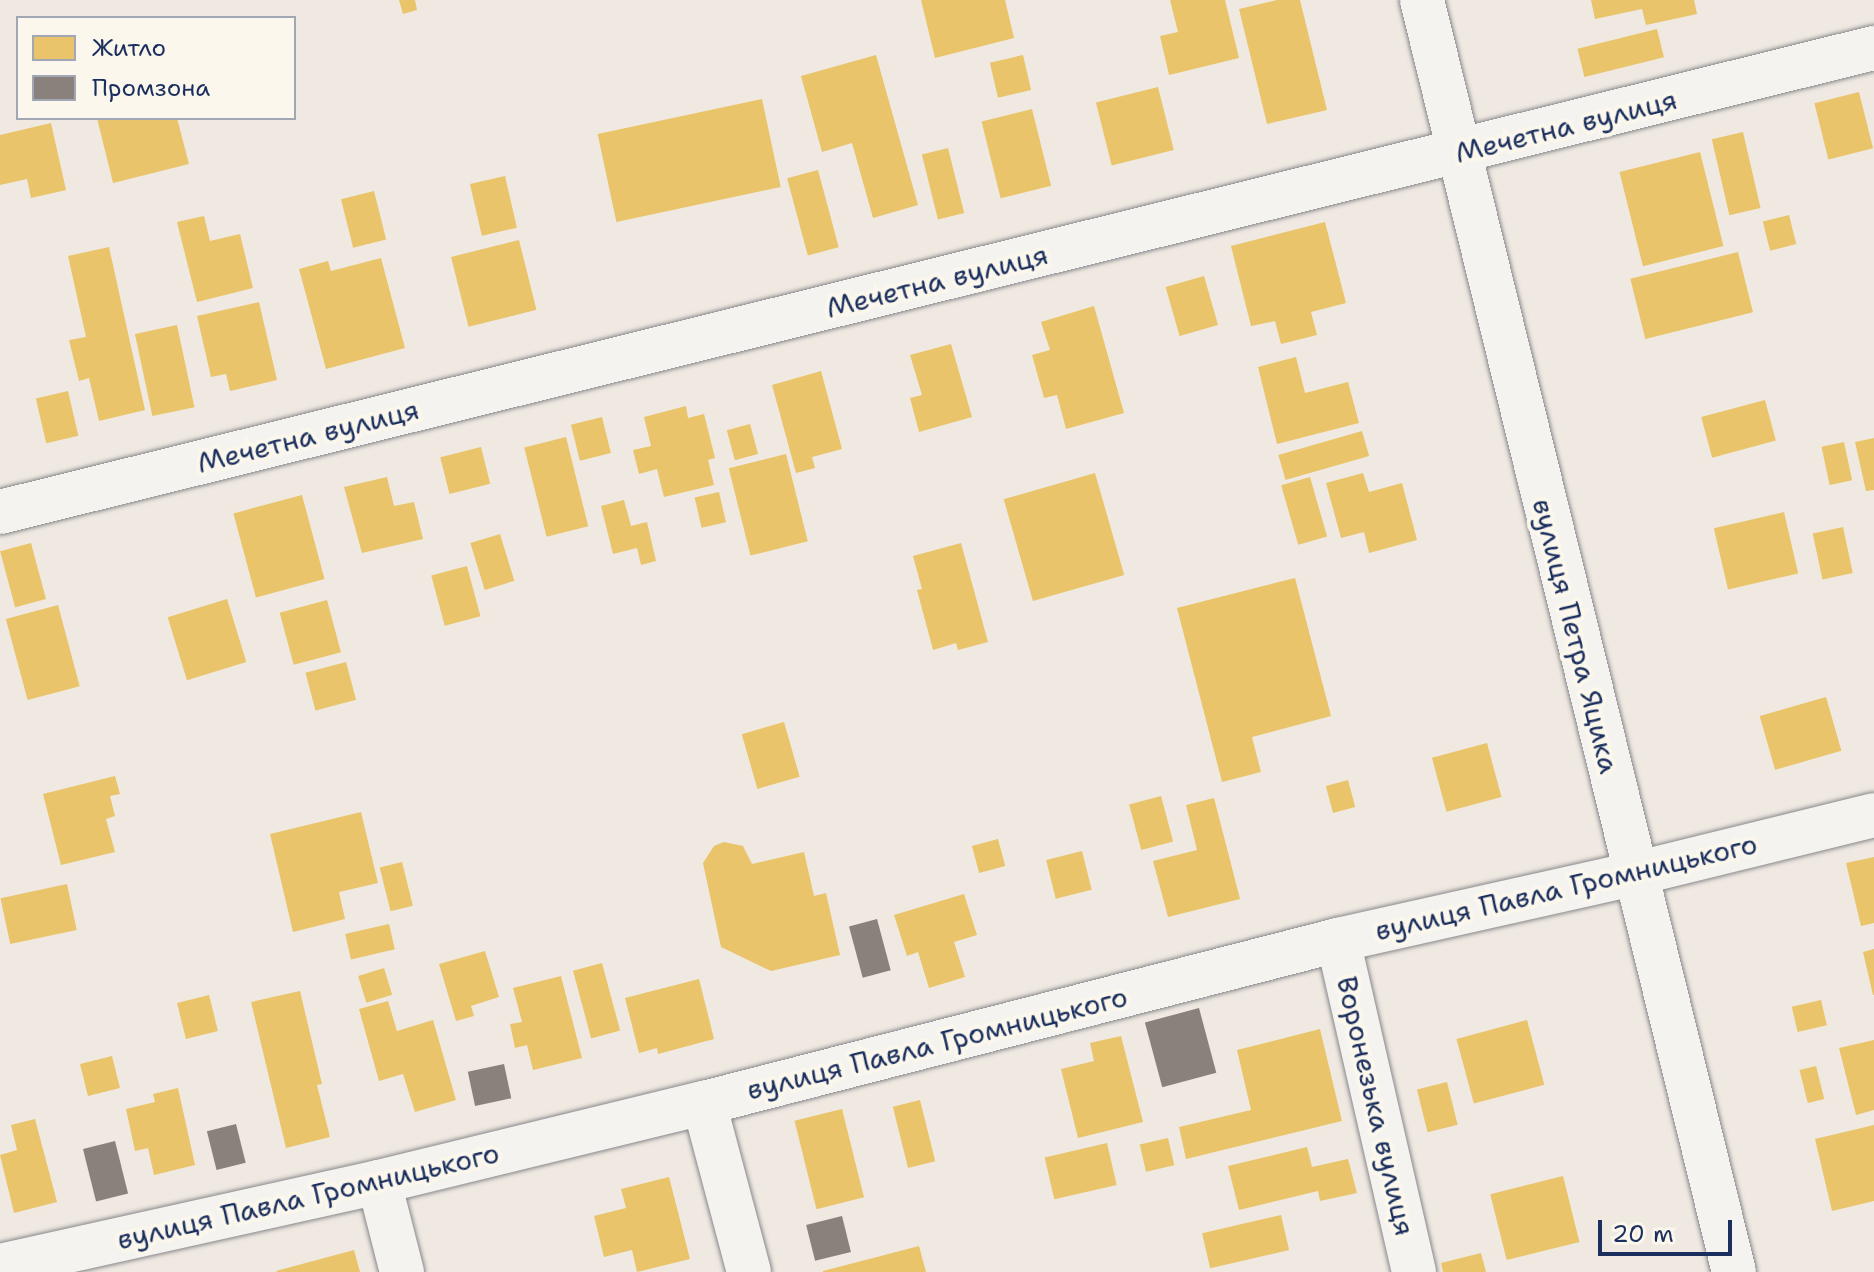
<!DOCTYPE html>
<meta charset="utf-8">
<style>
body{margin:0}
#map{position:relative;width:1874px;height:1272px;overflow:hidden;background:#f0e9e1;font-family:"Shantell Sans",sans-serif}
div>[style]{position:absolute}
.homes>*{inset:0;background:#e9c46a;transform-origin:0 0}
.industry>*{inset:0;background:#8a817c;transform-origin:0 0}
.roads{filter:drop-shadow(0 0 2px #87888d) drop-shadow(0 0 2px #87888d)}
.minor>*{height:44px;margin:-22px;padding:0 22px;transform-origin:22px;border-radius:22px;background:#f5f3ef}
span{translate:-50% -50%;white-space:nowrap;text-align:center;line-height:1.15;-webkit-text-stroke:8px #fbf7ec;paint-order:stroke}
.street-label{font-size:28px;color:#1b2f5e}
.legend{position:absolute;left:16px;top:16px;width:280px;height:104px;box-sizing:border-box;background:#fbf7ec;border:2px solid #a1a7b3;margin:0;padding:10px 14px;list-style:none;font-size:24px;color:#1b2f5e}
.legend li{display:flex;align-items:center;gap:16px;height:40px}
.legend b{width:40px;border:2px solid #a1a7b3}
.scale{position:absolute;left:1598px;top:1220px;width:134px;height:36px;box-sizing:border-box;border:4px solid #1b2f5e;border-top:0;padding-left:10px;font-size:24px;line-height:28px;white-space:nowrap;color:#1b2f5e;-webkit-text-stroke:6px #fbf7ec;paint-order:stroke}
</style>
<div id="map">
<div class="homes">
<div style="clip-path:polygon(399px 0,415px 0,417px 10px,403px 14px)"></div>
<div style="clip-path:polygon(921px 0,1005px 0,1014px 38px,935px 58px)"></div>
<div style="clip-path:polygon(1170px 0,1225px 0,1239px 58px,1169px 75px,1160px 36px,1178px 32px)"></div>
<div style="clip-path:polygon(1277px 0,1300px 0,1327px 110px,1267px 124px,1239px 9px)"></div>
<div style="clip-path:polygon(1591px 0,1694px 0,1697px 14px,1646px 25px,1642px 9px,1595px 19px)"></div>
<div style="left:1657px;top:29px;width:29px;height:82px;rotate:76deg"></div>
<div style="clip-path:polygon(876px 55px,918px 205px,873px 218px,852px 143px,822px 152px,801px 76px)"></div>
<div style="left:1023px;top:55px;width:36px;height:34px;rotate:77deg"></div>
<div style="left:1158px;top:87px;width:65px;height:64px;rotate:76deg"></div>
<div style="left:1859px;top:92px;width:58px;height:46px;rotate:76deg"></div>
<div style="left:762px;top:99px;width:90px;height:168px;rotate:78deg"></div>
<div style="left:1032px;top:109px;width:79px;height:52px;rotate:76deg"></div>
<div style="clip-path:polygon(97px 118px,177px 118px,189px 164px,113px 183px)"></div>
<div style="clip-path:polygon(51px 123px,66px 190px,31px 198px,27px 179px,0 185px,0 135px)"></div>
<div style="left:1743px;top:132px;width:78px;height:32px;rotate:77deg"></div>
<div style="left:948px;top:148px;width:67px;height:27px;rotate:76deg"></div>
<div style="left:1700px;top:152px;width:97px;height:83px;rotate:76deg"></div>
<div style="left:818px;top:170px;width:80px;height:32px;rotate:75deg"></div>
<div style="left:505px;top:176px;width:53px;height:36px;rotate:77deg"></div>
<div style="left:374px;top:191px;width:50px;height:34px;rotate:76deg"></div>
<div style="left:1789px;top:215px;width:30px;height:27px;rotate:76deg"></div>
<div style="clip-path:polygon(204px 216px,210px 241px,240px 234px,253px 288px,197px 302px,177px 222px)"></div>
<div style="clip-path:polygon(1325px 222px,1346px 303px,1311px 312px,1317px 335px,1281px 344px,1275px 321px,1251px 326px,1231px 246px)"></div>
<div style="left:519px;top:240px;width:72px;height:70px;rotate:76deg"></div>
<div style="clip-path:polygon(109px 247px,145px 410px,99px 421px,89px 378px,79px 381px,69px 340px,86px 337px,68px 256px)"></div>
<div style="left:1738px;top:252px;width:62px;height:111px;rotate:76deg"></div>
<div style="clip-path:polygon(381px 258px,405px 348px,326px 369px,299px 269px,328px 261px,331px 271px)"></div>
<div style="left:1204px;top:276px;width:51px;height:40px;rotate:74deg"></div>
<div style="clip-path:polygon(259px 302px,277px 380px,230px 391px,226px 374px,211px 377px,197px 316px)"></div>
<div style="clip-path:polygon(1094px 306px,1124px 413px,1066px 429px,1057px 395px,1044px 398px,1032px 355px,1050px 350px,1041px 322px)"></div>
<div style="left:177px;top:325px;width:84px;height:43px;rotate:78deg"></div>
<div style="clip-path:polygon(951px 344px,972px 417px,919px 432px,910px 398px,922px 395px,910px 355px)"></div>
<div style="clip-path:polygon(1296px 357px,1305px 393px,1348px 382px,1359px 423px,1277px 444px,1258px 367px)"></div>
<div style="clip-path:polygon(821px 371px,842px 449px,812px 457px,815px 468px,796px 473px,772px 385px)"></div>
<div style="left:68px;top:391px;width:46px;height:33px;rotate:77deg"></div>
<div style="left:1765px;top:400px;width:42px;height:66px;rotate:75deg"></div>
<div style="clip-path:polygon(686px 406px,688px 418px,704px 414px,715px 458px,708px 460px,714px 485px,664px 497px,657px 469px,639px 474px,633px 450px,651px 446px,644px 417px)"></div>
<div style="left:602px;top:417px;width:37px;height:32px;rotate:76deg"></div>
<div style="left:750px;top:424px;width:31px;height:24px;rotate:75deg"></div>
<div style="left:1362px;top:431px;width:26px;height:87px;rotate:74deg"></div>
<div style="left:566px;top:437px;width:92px;height:43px;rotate:76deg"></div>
<div style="clip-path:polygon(1874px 438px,1874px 490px,1866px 491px,1855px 442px)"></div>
<div style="left:1844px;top:442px;width:39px;height:23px;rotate:78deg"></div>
<div style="left:481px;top:447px;width:38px;height:42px;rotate:76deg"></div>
<div style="left:786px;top:454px;width:90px;height:59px;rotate:76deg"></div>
<div style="left:1095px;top:473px;width:106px;height:95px;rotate:74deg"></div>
<div style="clip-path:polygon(1363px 473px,1369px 492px,1402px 483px,1417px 540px,1369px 553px,1364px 532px,1341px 538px,1326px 483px)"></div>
<div style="clip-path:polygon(387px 477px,394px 506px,414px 502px,423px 539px,362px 553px,344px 487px)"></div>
<div style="left:1310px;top:477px;width:62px;height:30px;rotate:74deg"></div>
<div style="left:719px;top:492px;width:31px;height:25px;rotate:77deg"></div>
<div style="left:302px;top:495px;width:87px;height:71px;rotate:75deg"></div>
<div style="clip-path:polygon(624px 500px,631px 526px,647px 522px,656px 561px,641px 565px,637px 548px,613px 554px,601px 506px)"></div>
<div style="left:1784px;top:512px;width:63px;height:72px;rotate:77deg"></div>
<div style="left:1843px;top:527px;width:47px;height:31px;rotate:78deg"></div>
<div style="left:500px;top:534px;width:49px;height:31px;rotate:73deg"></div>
<div style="left:31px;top:543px;width:58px;height:32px;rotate:75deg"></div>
<div style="clip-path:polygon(961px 543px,988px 642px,958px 650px,956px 643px,933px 650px,917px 590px,922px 589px,913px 556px)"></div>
<div style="left:467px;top:566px;width:52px;height:37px;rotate:75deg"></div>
<div style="clip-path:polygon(1295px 578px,1331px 716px,1252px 737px,1261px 772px,1222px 782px,1177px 608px)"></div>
<div style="left:227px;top:599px;width:66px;height:62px;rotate:73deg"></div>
<div style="left:327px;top:600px;width:54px;height:49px;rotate:75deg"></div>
<div style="left:58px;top:605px;width:84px;height:54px;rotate:75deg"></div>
<div style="left:346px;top:662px;width:39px;height:42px;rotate:75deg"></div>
<div style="left:1826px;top:697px;width:56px;height:69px;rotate:74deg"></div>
<div style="left:784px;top:722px;width:57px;height:44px;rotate:74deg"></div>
<div style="left:1487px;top:743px;width:56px;height:57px;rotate:75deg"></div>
<div style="clip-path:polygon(115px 776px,120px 794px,110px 796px,115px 816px,106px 819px,115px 852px,61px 865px,43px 794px)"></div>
<div style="left:1348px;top:780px;width:28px;height:23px;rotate:75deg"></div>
<div style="left:1161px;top:796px;width:47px;height:33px;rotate:75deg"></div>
<div style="clip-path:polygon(1214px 798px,1240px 899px,1168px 917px,1153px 861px,1197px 850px,1186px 805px)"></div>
<div style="clip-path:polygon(361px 812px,378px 883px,339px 892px,345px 919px,293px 932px,270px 834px)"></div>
<div style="left:998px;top:839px;width:28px;height:27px;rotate:75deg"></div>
<div style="clip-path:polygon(724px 842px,743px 846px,752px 864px,804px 852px,814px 896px,826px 893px,840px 955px,771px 971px,721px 947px,703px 863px,714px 846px)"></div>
<div style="left:1082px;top:851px;width:40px;height:37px;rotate:76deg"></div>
<div style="clip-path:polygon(1874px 857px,1874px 923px,1861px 926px,1846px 863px)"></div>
<div style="left:402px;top:862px;width:45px;height:23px;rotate:76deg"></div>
<div style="left:67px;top:884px;width:47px;height:68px;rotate:78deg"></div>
<div style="clip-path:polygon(964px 894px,977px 935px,954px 942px,965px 977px,929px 988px,918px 952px,907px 956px,894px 915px)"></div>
<div style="left:389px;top:924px;width:26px;height:45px;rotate:77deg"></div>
<div style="clip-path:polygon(1874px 949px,1874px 995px,1873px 995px,1863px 952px)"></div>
<div style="clip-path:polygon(485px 951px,499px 997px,471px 1006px,474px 1016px,456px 1021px,439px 964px)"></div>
<div style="left:602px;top:963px;width:70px;height:30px;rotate:75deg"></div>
<div style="left:384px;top:968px;width:28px;height:27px;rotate:73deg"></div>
<div style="clip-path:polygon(561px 976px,582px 1058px,533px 1070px,527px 1045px,515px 1048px,510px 1024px,522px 1022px,513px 988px)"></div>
<div style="clip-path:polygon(699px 979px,714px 1039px,658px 1054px,657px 1048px,639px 1053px,625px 998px)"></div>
<div style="clip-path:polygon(300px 991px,322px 1084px,317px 1085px,330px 1137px,286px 1148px,251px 1002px)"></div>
<div style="left:209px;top:995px;width:37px;height:33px;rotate:76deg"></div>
<div style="left:1821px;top:1000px;width:26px;height:30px;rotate:77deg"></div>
<div style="clip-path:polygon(388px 1001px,397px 1031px,433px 1020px,456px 1100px,415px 1112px,403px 1074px,379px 1081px,359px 1009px)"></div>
<div style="left:1527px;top:1020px;width:67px;height:73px;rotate:75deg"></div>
<div style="clip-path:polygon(1320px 1029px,1342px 1121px,1186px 1159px,1179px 1127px,1251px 1110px,1237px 1050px)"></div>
<div style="clip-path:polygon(1121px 1036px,1143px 1122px,1078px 1138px,1061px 1069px,1094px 1061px,1090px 1043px)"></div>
<div style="clip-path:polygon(1874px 1040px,1874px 1110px,1856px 1115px,1839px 1048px)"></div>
<div style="left:112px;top:1056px;width:33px;height:33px;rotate:76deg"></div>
<div style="left:1816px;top:1066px;width:34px;height:17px;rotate:76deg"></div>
<div style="left:1447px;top:1082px;width:44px;height:31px;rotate:76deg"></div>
<div style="clip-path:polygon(178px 1088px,195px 1165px,154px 1175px,148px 1148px,135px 1151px,126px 1109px,155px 1102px,153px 1094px)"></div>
<div style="left:920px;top:1100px;width:63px;height:28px;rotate:76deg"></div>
<div style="left:842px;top:1109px;width:91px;height:49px;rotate:76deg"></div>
<div style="clip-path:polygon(35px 1119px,57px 1202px,14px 1213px,0 1155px,17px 1150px,11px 1125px)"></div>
<div style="clip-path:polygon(1874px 1125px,1874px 1201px,1832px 1211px,1815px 1139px)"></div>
<div style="left:1168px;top:1138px;width:28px;height:29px;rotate:77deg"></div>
<div style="left:1107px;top:1143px;width:43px;height:64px;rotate:77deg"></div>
<div style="clip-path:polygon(1307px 1147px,1312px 1167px,1348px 1159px,1357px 1193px,1320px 1201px,1318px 1191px,1239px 1210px,1228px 1166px)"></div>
<div style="left:1563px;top:1176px;width:68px;height:75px;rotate:76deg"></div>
<div style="clip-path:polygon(669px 1177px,690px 1259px,637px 1272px,632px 1250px,604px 1257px,594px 1216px,626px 1208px,621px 1189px)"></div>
<div style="left:1281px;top:1215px;width:36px;height:81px;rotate:77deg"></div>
<div style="clip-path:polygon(919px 1246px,926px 1272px,823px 1272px,823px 1271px)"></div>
<div style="clip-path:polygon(354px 1250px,360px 1272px,277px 1272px,276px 1271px)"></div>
<div style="clip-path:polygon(1481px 1253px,1486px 1272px,1443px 1272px,1441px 1263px)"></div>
</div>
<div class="industry">
<div style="left:877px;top:919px;width:53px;height:29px;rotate:75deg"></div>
<div style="left:1199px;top:1008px;width:67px;height:56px;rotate:75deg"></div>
<div style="left:504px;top:1064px;width:35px;height:37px;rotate:78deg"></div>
<div style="left:236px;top:1124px;width:40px;height:30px;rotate:76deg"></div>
<div style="left:115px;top:1141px;width:54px;height:33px;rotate:76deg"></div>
<div style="left:842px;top:1216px;width:37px;height:37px;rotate:76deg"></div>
</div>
<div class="roads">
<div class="minor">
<div style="left:1422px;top:0;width:1310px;rotate:76.22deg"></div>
<div style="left:0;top:512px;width:1931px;rotate:-13.91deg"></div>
<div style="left:1338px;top:940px;width:341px;rotate:77.1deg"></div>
<div style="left:704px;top:1103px;width:175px;rotate:75.1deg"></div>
<div style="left:379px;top:1182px;width:93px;rotate:75.7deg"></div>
<div style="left:0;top:1266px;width:388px;rotate:-12.5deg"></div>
<div style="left:379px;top:1182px;width:334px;rotate:-13.7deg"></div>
<div style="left:704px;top:1103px;width:655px;rotate:-14.42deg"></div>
<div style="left:1338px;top:940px;width:303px;rotate:-12.6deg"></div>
<div style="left:1634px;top:874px;width:247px;rotate:-13.8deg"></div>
</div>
</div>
<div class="street-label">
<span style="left:1566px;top:126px;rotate:-14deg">Мечетна вулиця</span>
<span style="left:937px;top:281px;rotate:-14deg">Мечетна вулиця</span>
<span style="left:308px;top:436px;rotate:-14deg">Мечетна вулиця</span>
<span style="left:1576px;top:636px;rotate:76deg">вулиця Петра Яцика</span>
<span style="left:1566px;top:887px;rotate:-13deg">вулиця Павла Громницького</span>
<span style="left:937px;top:1043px;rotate:-14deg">вулиця Павла Громницького</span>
<span style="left:1376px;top:1106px;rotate:77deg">Воронезька вулиця</span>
<span style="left:308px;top:1196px;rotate:-13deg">вулиця Павла Громницького</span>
</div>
<ul class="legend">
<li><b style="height:22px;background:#e9c46a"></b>Житло</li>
<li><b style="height:22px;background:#8a817c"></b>Промзона</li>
</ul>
<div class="scale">20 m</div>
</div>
